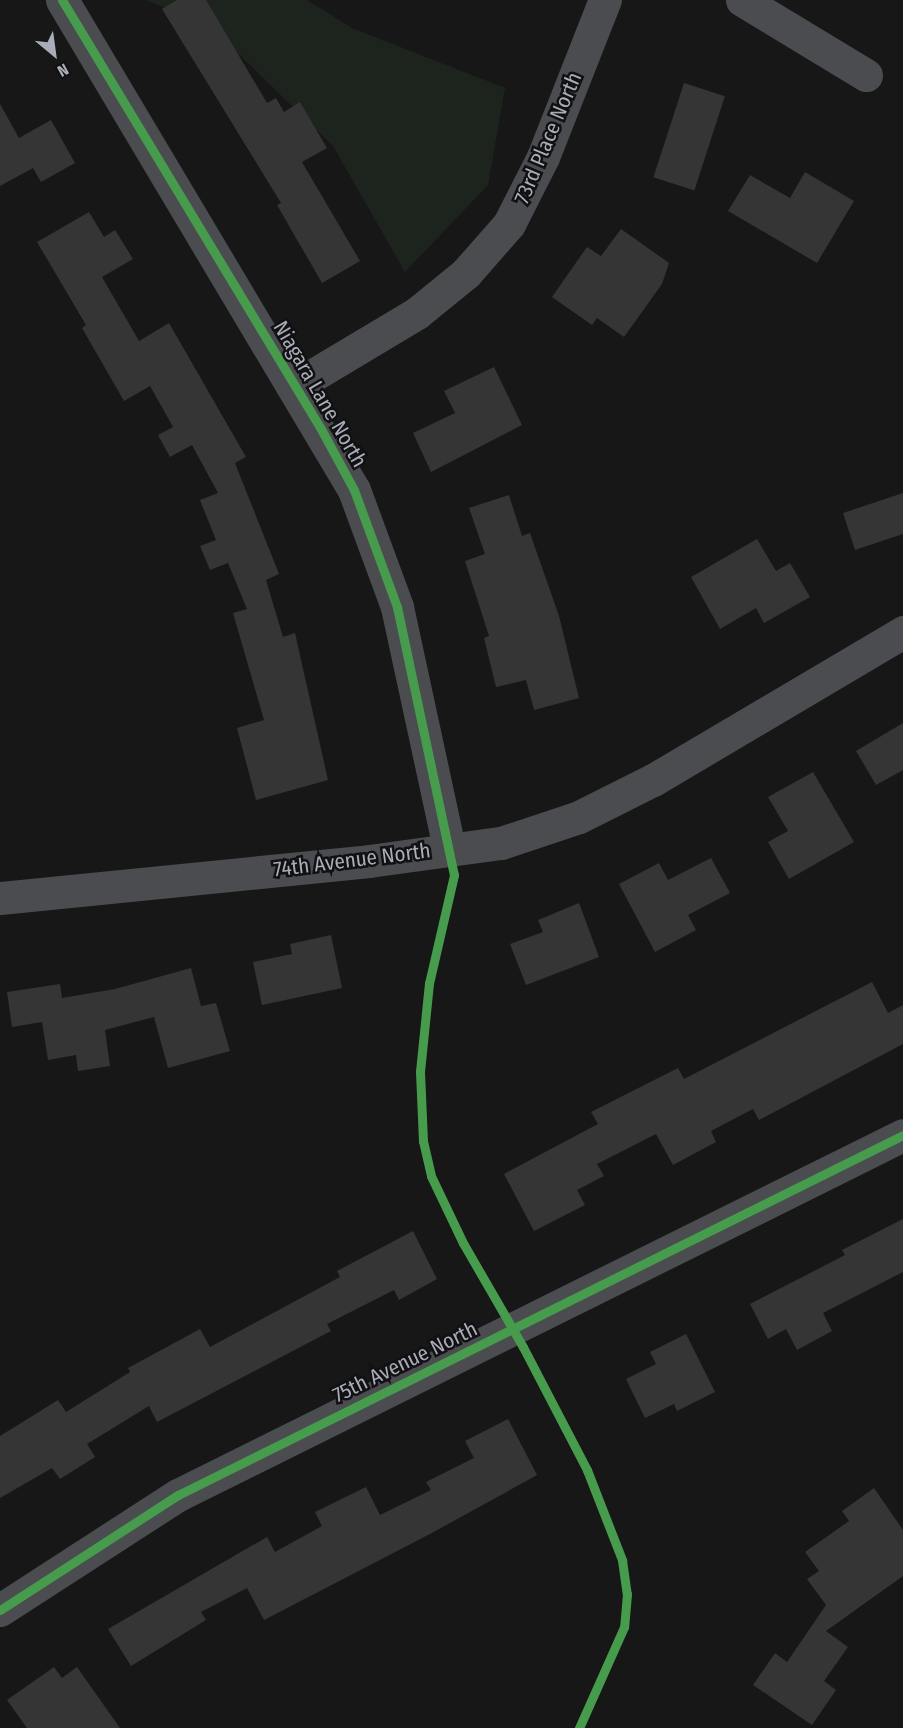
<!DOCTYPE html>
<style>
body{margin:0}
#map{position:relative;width:903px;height:1728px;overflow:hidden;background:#171717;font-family:"Fira Sans Condensed",sans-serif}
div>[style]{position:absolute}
.green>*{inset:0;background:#1d241e}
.building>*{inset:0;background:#353536;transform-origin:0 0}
.street>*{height:33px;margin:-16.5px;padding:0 16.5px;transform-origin:16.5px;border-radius:16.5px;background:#4b4c50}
.cycleway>*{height:9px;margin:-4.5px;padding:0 4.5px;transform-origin:4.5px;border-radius:4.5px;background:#469c4c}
span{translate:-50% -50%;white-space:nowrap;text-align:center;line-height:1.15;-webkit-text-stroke:5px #111113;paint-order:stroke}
.street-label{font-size:21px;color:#a8adb8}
.north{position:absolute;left:24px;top:24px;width:60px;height:60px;-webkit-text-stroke:4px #111113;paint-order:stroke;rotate:151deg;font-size:16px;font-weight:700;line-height:24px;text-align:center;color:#a8adb8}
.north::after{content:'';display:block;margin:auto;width:21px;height:27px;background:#a8adb8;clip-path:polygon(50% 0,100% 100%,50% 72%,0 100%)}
</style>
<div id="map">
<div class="green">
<div style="clip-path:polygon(145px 0,307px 0,352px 28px,505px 88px,488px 185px,405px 272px,333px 146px,209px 25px)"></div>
</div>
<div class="building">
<div style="clip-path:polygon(177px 0,206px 0,267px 103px,276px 98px,284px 112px,300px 102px,327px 148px,302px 162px,360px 261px,322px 283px,277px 205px,281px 203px,162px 9px)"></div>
<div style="left:684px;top:83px;width:43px;height:99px;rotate:18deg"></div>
<div style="clip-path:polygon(0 104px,19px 138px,51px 120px,75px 163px,41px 182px,33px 168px,0 186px)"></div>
<div style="clip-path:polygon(805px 172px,854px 201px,817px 263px,728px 211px,750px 175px,790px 198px)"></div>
<div style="clip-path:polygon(89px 212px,104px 237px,115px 230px,133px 259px,102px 277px,139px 341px,169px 323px,246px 457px,235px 463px,279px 574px,266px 580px,283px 637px,295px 633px,328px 780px,256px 800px,237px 728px,264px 720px,233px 613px,247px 609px,228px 563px,210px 570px,200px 546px,216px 540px,200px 500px,218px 493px,192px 445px,170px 457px,158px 435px,173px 427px,150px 386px,124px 401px,82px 328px,86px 325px,37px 242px)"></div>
<div style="clip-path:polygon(621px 229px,669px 263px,662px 284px,624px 337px,597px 318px,592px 325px,552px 297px,587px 247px,601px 256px)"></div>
<div style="clip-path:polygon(494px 367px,522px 425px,431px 472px,413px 433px,455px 413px,444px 391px)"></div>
<div style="clip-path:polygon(903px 493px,903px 534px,855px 550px,843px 513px)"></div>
<div style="clip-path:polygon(509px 495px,522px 536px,530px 533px,559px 616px,579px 698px,534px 710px,526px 680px,496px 687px,484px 638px,489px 636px,465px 561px,485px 554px,469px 508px)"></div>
<div style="clip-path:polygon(757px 539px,776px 571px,790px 563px,810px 597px,764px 623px,756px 608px,720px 629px,691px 577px)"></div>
<div style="clip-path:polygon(903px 723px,903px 770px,876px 785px,856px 751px)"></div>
<div style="clip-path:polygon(813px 772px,854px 842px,789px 879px,768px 842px,788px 831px,768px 797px)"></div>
<div style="clip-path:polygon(711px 858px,730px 893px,688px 915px,696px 930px,655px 952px,619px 884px,659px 863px,668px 880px)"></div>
<div style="clip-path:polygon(579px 903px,599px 957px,526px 985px,510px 944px,543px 932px,538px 920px)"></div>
<div style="clip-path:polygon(331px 935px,342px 988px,262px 1005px,253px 962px,292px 954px,290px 944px)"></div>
<div style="clip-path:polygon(191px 968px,201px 1006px,216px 1003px,230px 1051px,168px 1068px,154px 1017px,105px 1030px,110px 1066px,78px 1071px,76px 1055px,48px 1060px,42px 1022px,12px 1027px,7px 992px,60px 984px,62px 998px,115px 989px)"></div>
<div style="clip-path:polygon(872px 982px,888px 1013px,903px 1005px,903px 1044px,759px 1120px,753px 1109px,711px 1131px,716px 1142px,673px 1165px,656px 1134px,597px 1164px,604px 1176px,577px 1190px,585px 1205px,534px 1231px,504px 1174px,598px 1124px,591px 1112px,678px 1068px,684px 1079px)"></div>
<div style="clip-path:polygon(903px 1219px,903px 1272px,823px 1313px,832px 1331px,797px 1350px,786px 1329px,768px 1339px,750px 1304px,845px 1255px,842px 1250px)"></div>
<div style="clip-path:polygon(413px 1231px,437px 1279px,399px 1300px,394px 1290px,327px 1324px,331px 1331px,157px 1422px,149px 1406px,87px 1444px,95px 1457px,60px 1479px,52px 1468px,0 1498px,0 1436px,58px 1400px,66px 1412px,130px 1372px,128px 1368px,200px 1329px,210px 1347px,340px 1277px,337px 1271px)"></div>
<div style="clip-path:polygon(686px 1334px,715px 1392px,677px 1411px,674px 1404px,645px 1418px,626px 1379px,656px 1364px,650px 1352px)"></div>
<div style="clip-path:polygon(508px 1419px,537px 1475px,430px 1534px,264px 1620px,247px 1588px,201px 1612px,206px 1620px,131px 1666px,108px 1629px,267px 1537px,275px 1552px,322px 1526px,315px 1512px,366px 1487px,380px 1515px,431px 1490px,426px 1482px,474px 1458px,465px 1441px)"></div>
<div style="clip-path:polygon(874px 1488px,903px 1530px,903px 1576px,826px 1631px,848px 1647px,824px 1681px,836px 1690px,812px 1725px,753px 1685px,775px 1653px,787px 1662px,826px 1605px,807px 1579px,819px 1571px,805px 1552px,849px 1521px,842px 1511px)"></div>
<div style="clip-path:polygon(54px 1667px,62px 1678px,77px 1667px,120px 1728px,27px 1728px,7px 1700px)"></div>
</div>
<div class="street">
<div style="left:62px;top:0;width:570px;rotate:59.21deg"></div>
<div style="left:354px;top:490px;width:125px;rotate:69.8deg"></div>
<div style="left:397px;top:607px;width:247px;rotate:77.8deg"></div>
<div style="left:742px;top:0;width:145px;rotate:31.2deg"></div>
<div style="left:295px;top:386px;width:142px;rotate:-30.9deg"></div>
<div style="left:417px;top:313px;width:63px;rotate:-39.2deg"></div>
<div style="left:466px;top:273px;width:65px;rotate:-48.7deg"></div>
<div style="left:509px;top:224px;width:75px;rotate:-63.1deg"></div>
<div style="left:543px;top:157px;width:169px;rotate:-68.5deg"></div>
<div style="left:0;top:898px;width:371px;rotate:-5.7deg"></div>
<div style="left:369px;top:861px;width:133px;rotate:-7.8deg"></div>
<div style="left:501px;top:843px;width:82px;rotate:-18.4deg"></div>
<div style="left:579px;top:817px;width:83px;rotate:-26.6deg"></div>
<div style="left:653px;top:780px;width:291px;rotate:-30.6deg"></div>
<div style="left:0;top:1610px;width:212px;rotate:-32.9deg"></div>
<div style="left:178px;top:1495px;width:809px;rotate:-26.41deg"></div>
</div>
<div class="cycleway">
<div style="left:62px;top:0;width:501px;rotate:58.88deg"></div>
<div style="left:321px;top:429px;width:69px;rotate:61.6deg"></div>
<div style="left:354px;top:490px;width:125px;rotate:69.8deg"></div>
<div style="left:397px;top:607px;width:274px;rotate:78deg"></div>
<div style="left:454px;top:875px;width:111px;rotate:103deg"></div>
<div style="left:429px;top:983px;width:89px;rotate:95.8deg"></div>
<div style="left:420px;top:1072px;width:69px;rotate:87.5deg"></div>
<div style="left:423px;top:1141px;width:36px;rotate:77deg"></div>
<div style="left:431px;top:1176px;width:74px;rotate:64.5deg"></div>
<div style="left:463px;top:1243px;width:120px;rotate:60deg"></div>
<div style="left:523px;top:1347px;width:139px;rotate:62.5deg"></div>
<div style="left:587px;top:1470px;width:97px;rotate:68.7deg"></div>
<div style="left:622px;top:1560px;width:34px;rotate:82deg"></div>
<div style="left:627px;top:1594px;width:33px;rotate:95deg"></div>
<div style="left:624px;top:1627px;width:111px;rotate:114deg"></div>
<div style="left:0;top:1610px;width:212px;rotate:-32.9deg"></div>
<div style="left:178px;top:1495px;width:809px;rotate:-26.41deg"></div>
</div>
<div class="street-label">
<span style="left:548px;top:138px;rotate:-67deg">73rd Place North</span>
<span style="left:320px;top:394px;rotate:60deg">Niagara Lane North</span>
<span style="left:352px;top:860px;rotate:-7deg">74th Avenue North</span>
<span style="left:405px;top:1362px;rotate:-26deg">75th Avenue North</span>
</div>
<div class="north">N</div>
</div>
